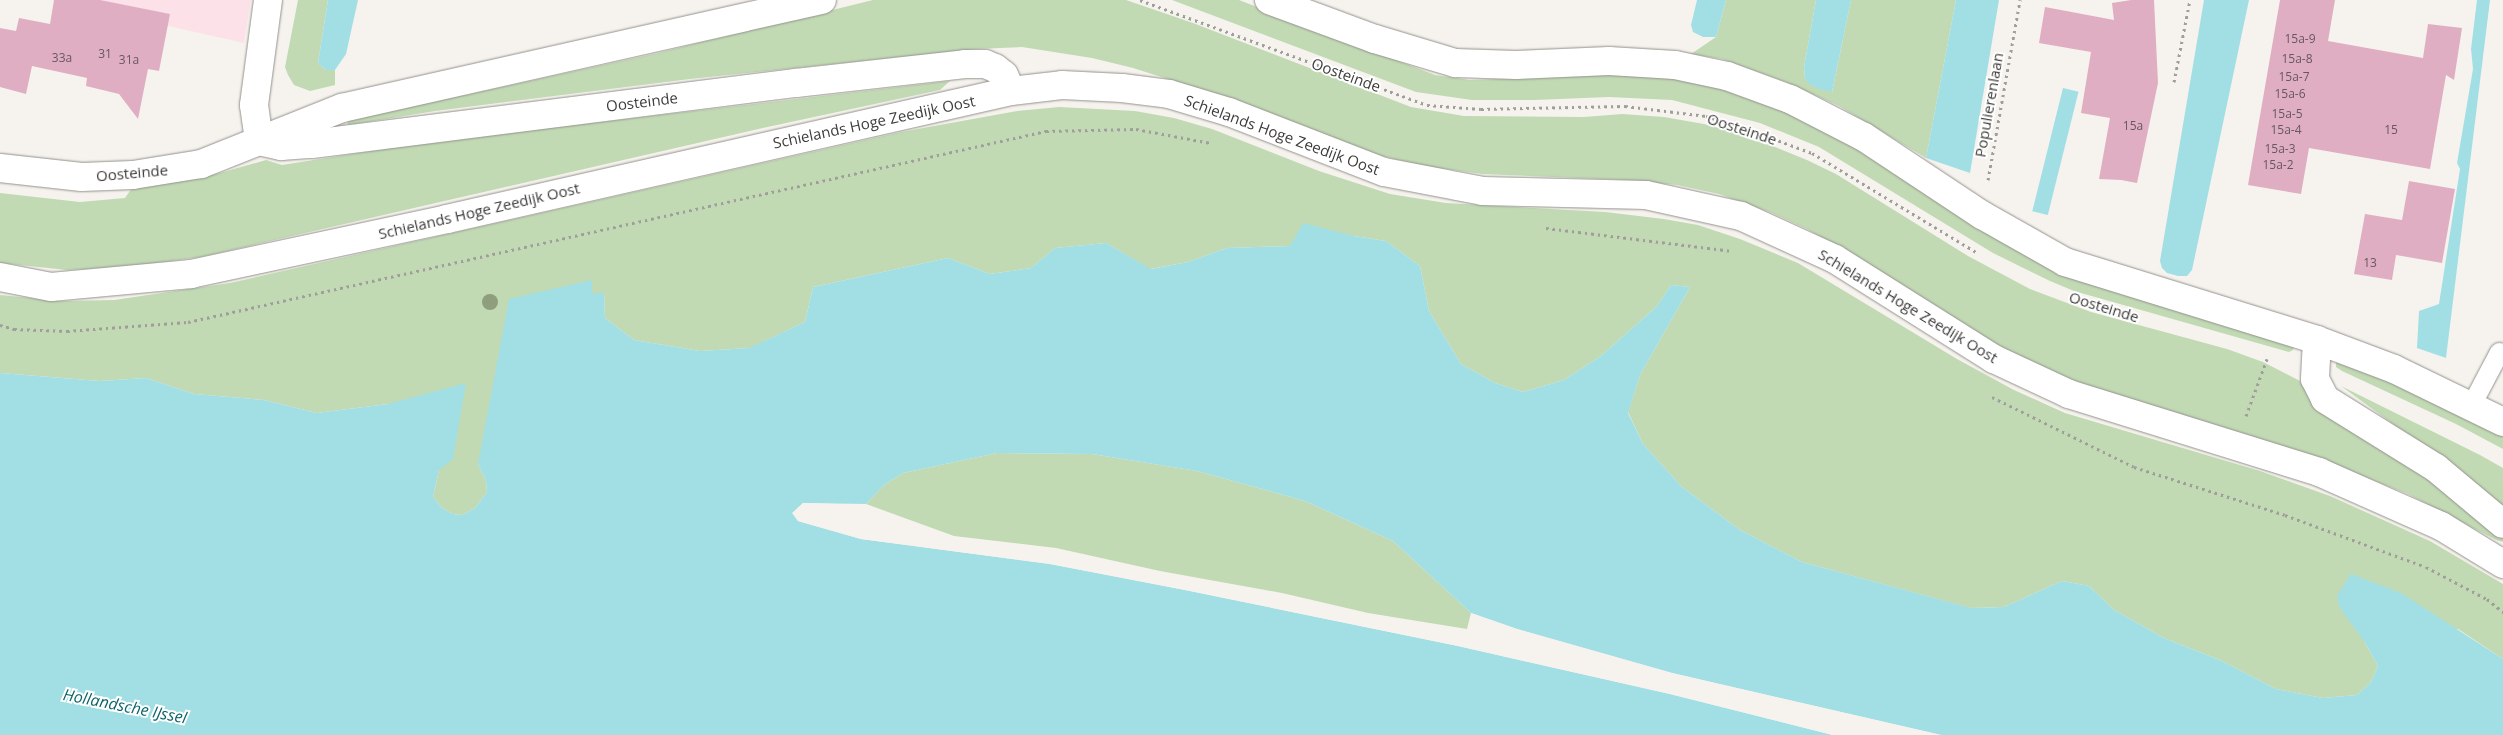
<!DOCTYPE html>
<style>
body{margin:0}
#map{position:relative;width:2503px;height:735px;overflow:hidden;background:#f6f3ee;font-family:"Open Sans",sans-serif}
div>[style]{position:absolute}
.industrial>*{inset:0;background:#fce2e8}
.green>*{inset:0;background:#c1dab4}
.water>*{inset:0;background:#a1dfe4;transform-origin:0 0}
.pier>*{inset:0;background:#f6f3ee}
.building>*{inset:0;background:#e0aec3}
.path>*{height:3px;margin-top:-1.5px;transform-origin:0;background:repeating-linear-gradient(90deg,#a09e9b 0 2.5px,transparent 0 6.5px)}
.roads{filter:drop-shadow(0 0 1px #94918d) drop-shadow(0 0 1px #94918d)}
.lane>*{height:19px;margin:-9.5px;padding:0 9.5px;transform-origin:9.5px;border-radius:9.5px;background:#fff}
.street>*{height:28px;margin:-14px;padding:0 14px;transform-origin:14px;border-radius:14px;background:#fff}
.secondary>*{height:28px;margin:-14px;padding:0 14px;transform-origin:14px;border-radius:14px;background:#fff}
.trees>*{width:16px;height:16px;margin:-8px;border-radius:50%;background:#8f9f7e}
span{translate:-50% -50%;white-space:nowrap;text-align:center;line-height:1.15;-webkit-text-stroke:4px #fff;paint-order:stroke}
.number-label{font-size:12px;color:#66585c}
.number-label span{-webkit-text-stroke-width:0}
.street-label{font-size:15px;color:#3d3c3a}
.water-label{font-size:16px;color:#0d6469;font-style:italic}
</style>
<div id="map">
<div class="industrial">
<div style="clip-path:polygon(52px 0,251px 0,244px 43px)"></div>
</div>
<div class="green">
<div style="clip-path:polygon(298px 0,328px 0,318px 63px,326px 70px,335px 70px,335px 85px,310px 91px,294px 85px,288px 75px,285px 67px)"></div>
<div style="clip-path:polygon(873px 0,1126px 0,1193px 23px,1411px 107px,1464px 116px,1584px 117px,1622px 114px,1664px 117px,1704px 124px,1748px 136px,1807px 160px,1836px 174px,1968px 256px,2030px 289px,2091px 312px,2227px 349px,2263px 362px,2304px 383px,2503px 534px,2503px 542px,2496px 540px,2408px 494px,2307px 454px,2094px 389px,2051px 371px,1996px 346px,1883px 273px,1807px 229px,1772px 213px,1719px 194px,1677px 185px,1626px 180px,1482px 174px,1424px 166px,1373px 154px,1218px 95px,1133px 68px,1092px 58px,1022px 47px,977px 49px,690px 79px,435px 111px,349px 125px,347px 123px,350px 120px,658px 53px)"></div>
<div style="clip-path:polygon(1172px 0,1239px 0,1435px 75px,1470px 80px,1569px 76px,1604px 72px,1671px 77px,1712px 83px,1829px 129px,2037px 262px,2295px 344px,2293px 350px,2289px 352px,2074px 291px,2050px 281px,1993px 253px,1819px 147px,1760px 123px,1672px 100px,1609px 97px,1535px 100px,1472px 100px,1416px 92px)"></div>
<div style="clip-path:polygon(1726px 0,1816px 0,1804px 67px,1805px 79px,1832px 92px,1851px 0,1956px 0,1926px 158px,1839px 106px,1786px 82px,1722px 59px,1691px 54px,1716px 37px)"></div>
<div style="clip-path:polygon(950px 81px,940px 90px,763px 128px,201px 257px,127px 267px,67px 270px,0 263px,0 193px,80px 202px,125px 198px,134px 185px,178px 182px,220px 173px,266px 160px,282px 165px,429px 142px)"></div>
<div style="clip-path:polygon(1059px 107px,1135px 111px,1174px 118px,1212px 129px,1319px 171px,1390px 194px,1446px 203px,1605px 212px,1664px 219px,1698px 225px,1740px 239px,1798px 263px,1957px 359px,2014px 390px,2065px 413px,2260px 471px,2330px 496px,2430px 541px,2503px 584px,2503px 659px,2458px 629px,2364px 641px,2378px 666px,2371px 682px,2357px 695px,2323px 698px,2276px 689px,2222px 661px,2164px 638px,2114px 610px,2089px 586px,2062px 581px,2004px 607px,1970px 608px,1802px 562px,1740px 530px,1682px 487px,1643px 444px,1628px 412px,1640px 375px,1690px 287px,1671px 285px,1657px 306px,1601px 356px,1564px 380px,1523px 392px,1495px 383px,1461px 364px,1429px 311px,1420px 266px,1386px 241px,1354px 236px,1290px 246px,1227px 248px,1188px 262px,1150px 269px,1106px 243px,1055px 248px,1031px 268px,990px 274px,948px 258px,813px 287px,805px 322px,750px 348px,700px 351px,634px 340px,605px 318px,604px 293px,592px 294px,592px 280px,478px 464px,486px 481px,487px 492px,475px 508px,462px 515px,453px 514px,442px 508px,433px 497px,439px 470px,388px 404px,317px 413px,264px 400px,194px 394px,146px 378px,100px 381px,0 373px,0 295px,62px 301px,114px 300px,230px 283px,901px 132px,1017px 111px)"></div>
<div style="clip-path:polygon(2341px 359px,2503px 431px,2503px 449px,2456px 424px,2342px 371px,2336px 367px,2336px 362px)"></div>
<div style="clip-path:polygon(2341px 386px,2480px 455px,2503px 468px,2503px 510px,2445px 462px)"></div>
<div style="clip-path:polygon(997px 453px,1092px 454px,1197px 471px,1305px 501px,1393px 541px,1471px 613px,1467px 629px,1368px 613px,1282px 593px,1160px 571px,1056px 548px,954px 536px,866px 504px,884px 485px,903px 473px)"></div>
</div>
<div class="water">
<div style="clip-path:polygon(328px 0,358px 0,346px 54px,335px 70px,326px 70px,318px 63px)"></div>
<div style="clip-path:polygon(1697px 0,1726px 0,1716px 37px,1703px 37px,1693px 32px,1691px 25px)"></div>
<div style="clip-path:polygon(1816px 0,1851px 0,1832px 92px,1819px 89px,1809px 84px,1805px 79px,1804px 67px)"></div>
<div style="clip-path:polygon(1956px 0,1999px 0,1970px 173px,1926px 158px)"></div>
<div style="clip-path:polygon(2204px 0,2249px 0,2192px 270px,2187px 276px,2178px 276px,2167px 273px,2162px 268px,2160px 261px)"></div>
<div style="clip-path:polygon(2477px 0,2490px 0,2446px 358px,2417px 348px,2419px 311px,2439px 304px,2460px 169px,2457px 163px,2473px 69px,2471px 49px)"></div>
<div style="left:2063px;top:88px;width:16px;height:127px;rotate:14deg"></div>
<div style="clip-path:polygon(1303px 223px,1354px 236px,1386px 241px,1420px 266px,1429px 311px,1461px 364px,1495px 383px,1523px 392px,1564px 380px,1601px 356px,1657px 306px,1671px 285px,1690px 287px,1640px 375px,1628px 413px,1643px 444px,1682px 487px,1740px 530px,1802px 562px,1971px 608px,2004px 607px,2062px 581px,2089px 586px,2114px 610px,2164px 638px,2222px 661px,2276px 689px,2323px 698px,2357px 695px,2371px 682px,2378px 666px,2364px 641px,2340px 608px,2337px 596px,2351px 574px,2401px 593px,2503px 659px,2503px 735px,1941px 735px,1672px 673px,1517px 629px,1471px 613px,1393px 541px,1305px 501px,1197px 471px,1092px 454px,997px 453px,903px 473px,884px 485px,866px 504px,803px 503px,793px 513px,798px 521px,861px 539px,1050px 564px,1185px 590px,1458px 646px,1670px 694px,1832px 735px,0 735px,0 373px,100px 381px,146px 378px,194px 394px,264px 400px,317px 413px,388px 404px,466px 383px,453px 459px,439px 470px,433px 497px,442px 508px,453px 514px,462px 515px,475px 508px,487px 492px,486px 481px,478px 464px,509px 299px,592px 280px,592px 293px,604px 293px,605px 318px,634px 340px,700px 351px,749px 348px,805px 322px,813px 287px,948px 258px,990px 274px,1031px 268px,1055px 248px,1106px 243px,1151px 269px,1188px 262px,1227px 248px,1290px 246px)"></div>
</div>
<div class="pier">
<div style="clip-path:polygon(803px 503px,869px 505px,804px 506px,796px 513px,800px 519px,862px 536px,1051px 561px,1186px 587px,1459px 643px,1671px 692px,1833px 733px,1834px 735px,1670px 694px,1458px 646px,1185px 590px,1050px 564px,861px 539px,798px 521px,792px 513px)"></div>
<div style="clip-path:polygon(1471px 613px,1517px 629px,1672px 673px,1941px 735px,1930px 735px,1671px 675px,1517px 632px,1471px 616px)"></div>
</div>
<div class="building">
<div style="clip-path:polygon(54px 0,100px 0,170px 14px,159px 71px,148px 69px,138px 119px,119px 94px,86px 86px,87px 78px,32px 66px,26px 94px,0 87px,0 28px,16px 31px,19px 18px,50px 24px)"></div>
<div style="clip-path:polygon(2131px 0,2154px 0,2158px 83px,2137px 183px,2121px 180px,2099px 179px,2110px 118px,2081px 113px,2091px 52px,2039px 43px,2045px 7px,2114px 20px,2112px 3px)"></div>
<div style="clip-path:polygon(2280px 0,2335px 0,2328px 41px,2423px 58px,2428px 24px,2462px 28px,2454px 80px,2446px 75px,2430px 169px,2309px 148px,2301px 194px,2248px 185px)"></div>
<div style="clip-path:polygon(2409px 181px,2455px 189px,2442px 263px,2396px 255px,2392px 280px,2354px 274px,2365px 214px,2402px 220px)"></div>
</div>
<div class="path">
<div style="left:1140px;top:0;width:306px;rotate:20.1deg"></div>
<div style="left:1427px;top:105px;width:54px;rotate:4.2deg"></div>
<div style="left:1481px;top:109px;width:144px;rotate:-1.2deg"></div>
<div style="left:1625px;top:106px;width:82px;rotate:7deg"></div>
<div style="left:1706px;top:116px;width:44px;rotate:17.2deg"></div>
<div style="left:1748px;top:129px;width:68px;rotate:20.6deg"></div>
<div style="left:1812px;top:153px;width:194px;rotate:31.1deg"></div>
<div style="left:2174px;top:82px;width:84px;rotate:-79deg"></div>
<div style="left:1988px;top:180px;width:183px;rotate:-79.9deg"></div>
<div style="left:1546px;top:228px;width:188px;rotate:7deg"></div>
<div style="left:0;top:325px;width:15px;rotate:16deg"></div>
<div style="left:14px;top:329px;width:53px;rotate:2.2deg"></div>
<div style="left:67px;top:331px;width:121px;rotate:-4.3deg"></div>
<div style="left:188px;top:322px;width:879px;rotate:-12.55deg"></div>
<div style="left:1046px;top:131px;width:90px;rotate:-1.3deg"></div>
<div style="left:1136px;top:129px;width:76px;rotate:10.6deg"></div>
<div style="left:1992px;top:397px;width:158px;rotate:26.2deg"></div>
<div style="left:2134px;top:467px;width:158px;rotate:17.6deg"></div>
<div style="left:2285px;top:515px;width:150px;rotate:20.2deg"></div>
<div style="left:2426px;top:567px;width:69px;rotate:27.7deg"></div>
<div style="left:2487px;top:599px;width:21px;rotate:39deg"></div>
<div style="left:2246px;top:416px;width:61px;rotate:-69.8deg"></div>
</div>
<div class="roads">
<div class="lane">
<div style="left:2471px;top:405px;width:60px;rotate:-62.2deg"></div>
</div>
<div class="street">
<div style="left:1269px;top:0;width:113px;rotate:20.2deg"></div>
<div style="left:1375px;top:39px;width:84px;rotate:16.7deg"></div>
<div style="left:1455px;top:63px;width:61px;rotate:1.9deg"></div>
<div style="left:1516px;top:65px;width:93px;rotate:-2.5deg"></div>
<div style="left:1609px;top:61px;width:66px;rotate:3.5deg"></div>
<div style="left:1675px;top:65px;width:53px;rotate:11.9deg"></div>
<div style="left:1727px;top:76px;width:67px;rotate:20.1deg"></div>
<div style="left:1790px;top:99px;width:83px;rotate:27.2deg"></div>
<div style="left:1864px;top:137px;width:141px;rotate:33.5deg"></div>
<div style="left:1982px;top:215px;width:95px;rotate:29.5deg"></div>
<div style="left:2065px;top:262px;width:264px;rotate:17.2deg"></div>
<div style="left:2317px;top:340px;width:82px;rotate:20.6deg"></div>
<div style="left:2394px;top:369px;width:121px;rotate:25.9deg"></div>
<div style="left:0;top:168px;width:82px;rotate:6.3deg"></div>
<div style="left:82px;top:177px;width:51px;rotate:-2.2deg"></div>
<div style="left:133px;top:175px;width:69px;rotate:-9.2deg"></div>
<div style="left:201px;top:164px;width:152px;rotate:-21.7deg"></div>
<div style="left:342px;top:108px;width:492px;rotate:-12.7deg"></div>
<div style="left:2317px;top:340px;width:39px;rotate:93deg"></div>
<div style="left:2315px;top:379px;width:22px;rotate:63deg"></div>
<div style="left:2325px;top:399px;width:131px;rotate:31.9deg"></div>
<div style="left:2436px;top:468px;width:87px;rotate:39.9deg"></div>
</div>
<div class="secondary">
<div style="left:268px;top:0;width:106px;rotate:97.6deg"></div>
<div style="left:254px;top:105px;width:36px;rotate:82deg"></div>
<div style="left:259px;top:141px;width:23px;rotate:13deg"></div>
<div style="left:281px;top:146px;width:31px;rotate:-4deg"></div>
<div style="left:312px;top:144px;width:488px;rotate:-7.2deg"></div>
<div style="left:796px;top:83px;width:170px;rotate:-6.4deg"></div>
<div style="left:965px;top:64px;width:20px"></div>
<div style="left:985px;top:64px;width:11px;rotate:22deg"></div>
<div style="left:995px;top:68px;width:11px;rotate:38deg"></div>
<div style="left:1004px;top:75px;width:17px;rotate:66deg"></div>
<div style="left:0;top:277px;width:52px;rotate:11.1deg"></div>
<div style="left:51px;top:287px;width:141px;rotate:-5.3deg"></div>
<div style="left:191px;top:274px;width:262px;rotate:-12.1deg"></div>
<div style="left:447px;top:219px;width:578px;rotate:-12.79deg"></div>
<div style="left:1011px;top:91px;width:51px;rotate:-6.7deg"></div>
<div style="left:1062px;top:85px;width:60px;rotate:2.9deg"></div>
<div style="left:1122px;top:88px;width:47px;rotate:7.3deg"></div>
<div style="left:1169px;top:94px;width:63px;rotate:16.7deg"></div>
<div style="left:1229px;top:112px;width:166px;rotate:21.2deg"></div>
<div style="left:1384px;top:172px;width:101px;rotate:10.9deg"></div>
<div style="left:1483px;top:191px;width:163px;rotate:1.4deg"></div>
<div style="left:1646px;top:195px;width:97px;rotate:12.5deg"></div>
<div style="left:1741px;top:216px;width:103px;rotate:24.6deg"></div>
<div style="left:1835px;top:259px;width:188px;rotate:32.2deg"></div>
<div style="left:1994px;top:359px;width:83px;rotate:25deg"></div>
<div style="left:2069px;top:394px;width:262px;rotate:17.3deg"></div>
<div style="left:2319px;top:472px;width:133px;rotate:23.9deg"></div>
<div style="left:2441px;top:526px;width:73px;rotate:31.5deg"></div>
</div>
</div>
<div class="trees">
<div style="left:490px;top:302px"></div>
</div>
<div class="number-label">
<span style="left:2300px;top:39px">15a-9</span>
<span style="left:105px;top:54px">31</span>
<span style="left:62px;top:58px">33a</span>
<span style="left:2297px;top:59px">15a-8</span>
<span style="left:129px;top:60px">31a</span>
<span style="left:2294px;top:77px">15a-7</span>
<span style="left:2290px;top:94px">15a-6</span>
<span style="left:2287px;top:114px">15a-5</span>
<span style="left:2133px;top:126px">15a</span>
<span style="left:2286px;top:130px">15a-4</span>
<span style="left:2391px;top:130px">15</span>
<span style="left:2280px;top:149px">15a-3</span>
<span style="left:2278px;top:165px">15a-2</span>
<span style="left:2370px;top:263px">13</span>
</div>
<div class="street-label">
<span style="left:1346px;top:75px;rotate:20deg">Oosteinde</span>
<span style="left:642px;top:102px;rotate:-7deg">Oosteinde</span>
<span style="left:1989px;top:105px;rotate:-80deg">Populierenlaan</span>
<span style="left:874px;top:122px;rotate:-12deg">Schielands Hoge Zeedijk Oost</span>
<span style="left:1742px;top:129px;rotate:18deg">Oosteinde</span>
<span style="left:1282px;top:135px;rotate:20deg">Schielands Hoge Zeedijk Oost</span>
<span style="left:132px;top:173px;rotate:-5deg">Oosteinde</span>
<span style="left:479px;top:211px;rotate:-13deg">Schielands Hoge Zeedijk Oost</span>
<span style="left:1908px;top:306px;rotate:31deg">Schielands Hoge Zeedijk Oost</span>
<span style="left:2104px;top:307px;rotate:17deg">Oosteinde</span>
</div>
<div class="water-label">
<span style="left:125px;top:706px;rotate:11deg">Hollandsche IJssel</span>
</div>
</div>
